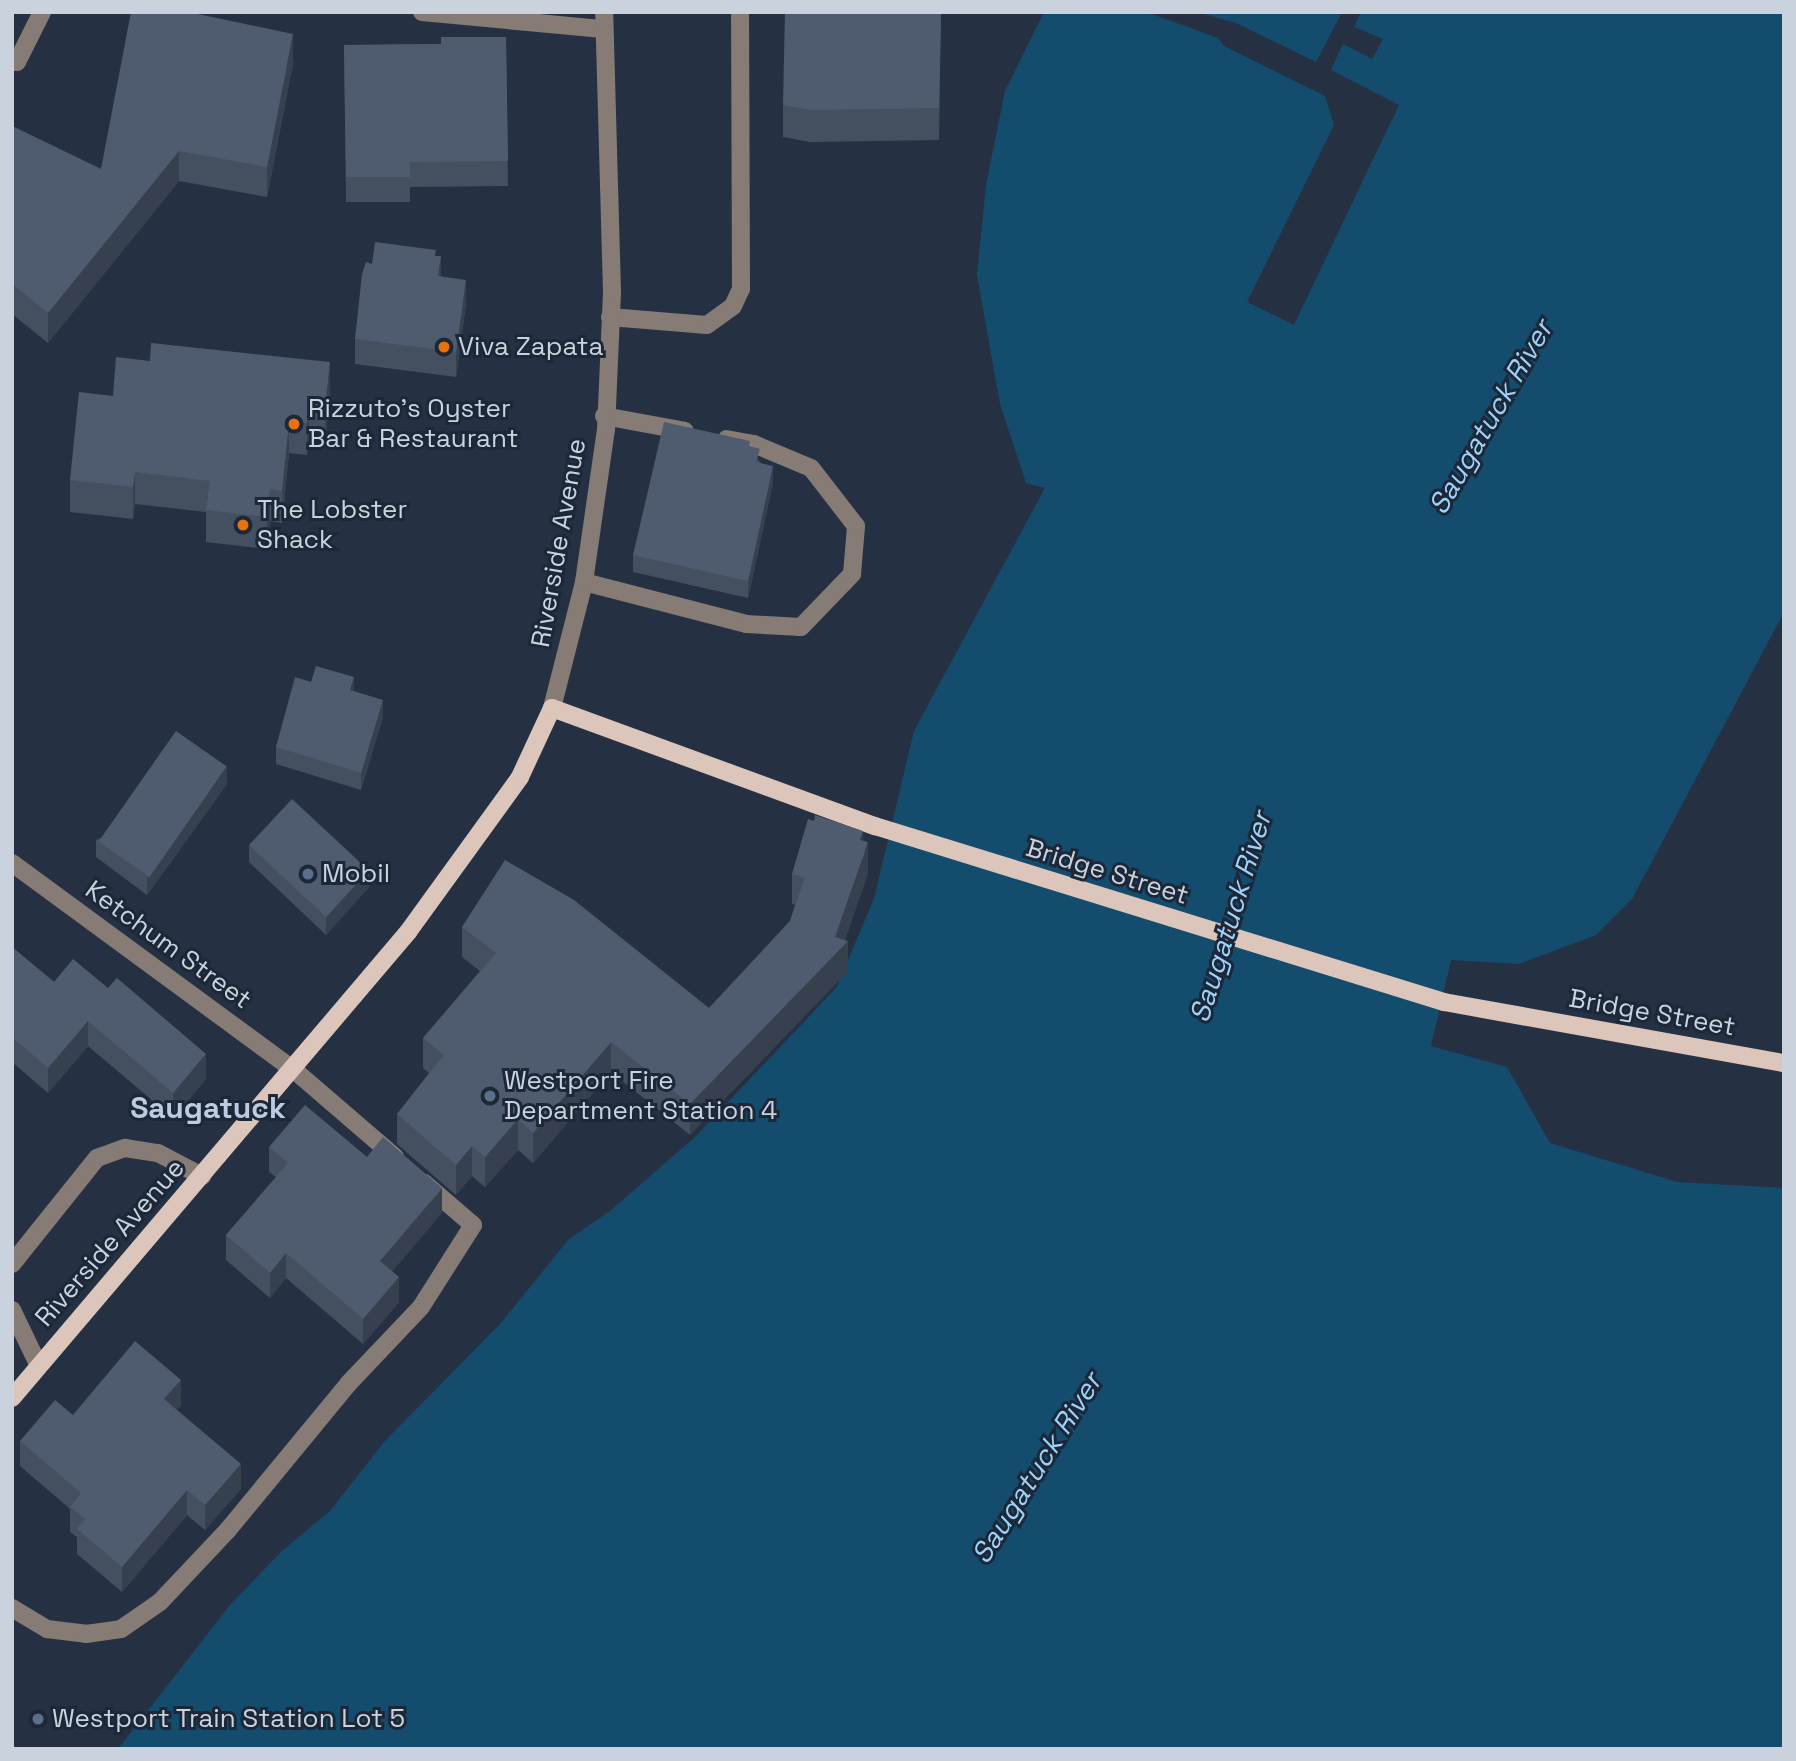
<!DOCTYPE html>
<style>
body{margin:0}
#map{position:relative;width:1796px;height:1761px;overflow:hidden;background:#253143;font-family:"Space Grotesk",sans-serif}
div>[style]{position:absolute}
.water>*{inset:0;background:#144c6e}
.pier>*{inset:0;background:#253143}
.minor>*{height:18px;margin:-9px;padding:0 9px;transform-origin:9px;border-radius:9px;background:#867b75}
.major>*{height:18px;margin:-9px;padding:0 9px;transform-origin:9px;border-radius:9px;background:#dcc5ba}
.wall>*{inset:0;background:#444f60}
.shaded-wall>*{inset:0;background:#37404e}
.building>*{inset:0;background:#4f5c70;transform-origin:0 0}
.dots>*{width:19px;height:19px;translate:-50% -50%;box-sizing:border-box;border:4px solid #1c2738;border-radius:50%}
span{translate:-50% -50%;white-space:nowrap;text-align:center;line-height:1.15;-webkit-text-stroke:6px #1c2738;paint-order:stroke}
.poi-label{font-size:26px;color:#cad2dd}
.left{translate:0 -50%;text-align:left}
.street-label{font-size:26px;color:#cad2dd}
.water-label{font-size:28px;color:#9cd2f8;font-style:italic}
.quarter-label{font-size:30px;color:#bccbe2;font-weight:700}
.frame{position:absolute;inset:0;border:14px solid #cad2dd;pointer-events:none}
</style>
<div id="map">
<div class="water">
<div style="clip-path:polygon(1044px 12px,1784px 12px,1784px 612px,1632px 899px,1596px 935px,1519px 964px,1451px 960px,1431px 1046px,1507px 1067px,1550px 1143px,1677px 1182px,1784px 1188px,1784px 1749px,118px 1749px,230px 1605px,282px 1551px,330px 1511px,384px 1442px,500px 1324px,569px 1239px,610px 1211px,694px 1138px,836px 988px,874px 899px,914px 731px,1045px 488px,1026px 483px,1000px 404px,977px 275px,986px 185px,1005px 91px)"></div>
</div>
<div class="pier">
<div style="clip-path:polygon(1146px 12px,1197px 12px,1236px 23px,1316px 62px,1342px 12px,1361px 12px,1354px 27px,1383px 39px,1372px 59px,1343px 44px,1331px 70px,1399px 105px,1294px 325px,1247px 302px,1334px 125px,1325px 96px,1224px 46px,1218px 38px)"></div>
</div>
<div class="minor">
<div style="left:422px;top:12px;width:182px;rotate:5.4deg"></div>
<div style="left:12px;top:60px;width:5px;rotate:22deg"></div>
<div style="left:17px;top:62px;width:56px;rotate:-63.4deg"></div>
<div style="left:610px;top:317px;width:97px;rotate:4.7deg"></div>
<div style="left:707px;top:325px;width:32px;rotate:-36deg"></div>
<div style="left:733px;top:306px;width:19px;rotate:-65deg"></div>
<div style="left:741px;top:289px;width:277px;rotate:-90.2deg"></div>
<div style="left:604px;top:416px;width:82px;rotate:10.5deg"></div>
<div style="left:584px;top:582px;width:167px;rotate:14.5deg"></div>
<div style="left:746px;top:624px;width:55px;rotate:3.1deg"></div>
<div style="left:801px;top:627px;width:74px;rotate:-46.1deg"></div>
<div style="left:852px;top:574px;width:48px;rotate:-85.2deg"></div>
<div style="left:856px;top:526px;width:73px;rotate:-127.8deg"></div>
<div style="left:811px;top:468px;width:62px;rotate:-157.2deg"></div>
<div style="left:754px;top:444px;width:28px;rotate:-170deg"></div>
<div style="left:552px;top:708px;width:130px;rotate:-75.7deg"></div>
<div style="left:584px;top:582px;width:154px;rotate:-81.8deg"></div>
<div style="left:606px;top:430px;width:138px;rotate:-87.5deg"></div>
<div style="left:612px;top:292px;width:280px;rotate:-91.6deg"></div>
<div style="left:12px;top:863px;width:350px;rotate:36.3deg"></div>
<div style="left:294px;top:1070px;width:133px;rotate:40.7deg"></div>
<div style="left:12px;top:1264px;width:136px;rotate:-51.3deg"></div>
<div style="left:97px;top:1158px;width:30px;rotate:-20deg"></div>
<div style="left:125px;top:1148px;width:33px;rotate:9deg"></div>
<div style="left:158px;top:1153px;width:50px;rotate:27.6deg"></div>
<div style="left:12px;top:1310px;width:62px;rotate:64.3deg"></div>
<div style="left:12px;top:1608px;width:41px;rotate:31deg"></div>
<div style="left:47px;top:1629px;width:39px;rotate:7deg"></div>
<div style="left:86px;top:1634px;width:35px;rotate:-8deg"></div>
<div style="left:121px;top:1629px;width:47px;rotate:-34.7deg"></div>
<div style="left:160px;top:1602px;width:98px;rotate:-46.7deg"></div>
<div style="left:227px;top:1531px;width:190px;rotate:-50.5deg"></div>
<div style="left:348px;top:1384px;width:106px;rotate:-46.5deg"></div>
<div style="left:421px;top:1307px;width:97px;rotate:-57.6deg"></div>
<div style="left:473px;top:1225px;width:65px;rotate:-139.4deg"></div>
</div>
<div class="major">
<div style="left:12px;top:1398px;width:612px;rotate:-49.64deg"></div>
<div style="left:408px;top:932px;width:191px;rotate:-54.1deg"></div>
<div style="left:520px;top:777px;width:76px;rotate:-65.1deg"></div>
<div style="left:552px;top:708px;width:344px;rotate:20.1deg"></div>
<div style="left:875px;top:826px;width:596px;rotate:17.19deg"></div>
<div style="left:1444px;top:1002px;width:345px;rotate:10.2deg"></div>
</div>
<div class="wall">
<div style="clip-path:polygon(941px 12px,939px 140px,810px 142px,783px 137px,783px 105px)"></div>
<div style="clip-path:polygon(506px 37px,508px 186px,410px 187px,410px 202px,346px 202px,344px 45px,441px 44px)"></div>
<div style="clip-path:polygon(293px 64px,267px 197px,179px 181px,48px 343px,12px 314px,12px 126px,101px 169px)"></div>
<div style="clip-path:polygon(436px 256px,441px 276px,466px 304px,456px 377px,355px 364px,355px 339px,372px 264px)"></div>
<div style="clip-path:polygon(330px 395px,325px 442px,309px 440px,307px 455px,289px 453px,282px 523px,270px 521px,267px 549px,206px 542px,206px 512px,135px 504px,133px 519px,70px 512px,70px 480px,113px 396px)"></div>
<div style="clip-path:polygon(750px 446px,773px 483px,748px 598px,633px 572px,633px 555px)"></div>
<div style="clip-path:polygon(354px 691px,383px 717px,361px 790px,276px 764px,276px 747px)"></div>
<div style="clip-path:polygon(227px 784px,147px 895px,96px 857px,96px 840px)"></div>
<div style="clip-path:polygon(863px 841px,868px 873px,845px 940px,848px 971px,690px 1135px,611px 1072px,533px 1163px,518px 1150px,485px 1187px,472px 1176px,456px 1195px,397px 1144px,397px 1114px,429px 1073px,423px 1068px,423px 1038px,480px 971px,462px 957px,462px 927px,709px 1008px,790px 921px,795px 905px,792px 904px,792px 874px)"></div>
<div style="clip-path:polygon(249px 845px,369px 887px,326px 935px,249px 862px)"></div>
<div style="clip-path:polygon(12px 947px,54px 982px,206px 1079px,173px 1118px,88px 1046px,48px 1093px,12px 1062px)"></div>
<div style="clip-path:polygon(269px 1147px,367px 1157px,442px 1213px,392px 1271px,399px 1302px,363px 1344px,286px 1278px,270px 1298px,226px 1260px,226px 1235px,276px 1177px,269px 1172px)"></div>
<div style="clip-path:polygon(181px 1405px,176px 1410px,241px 1489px,205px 1530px,187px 1515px,122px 1592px,77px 1554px,77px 1537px,70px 1532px,70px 1509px,20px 1466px,20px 1441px,73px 1415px)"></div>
</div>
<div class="shaded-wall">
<div style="clip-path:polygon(293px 34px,293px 64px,267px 197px,267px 167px)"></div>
<div style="clip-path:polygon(179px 151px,179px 181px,48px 343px,48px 313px)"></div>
<div style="clip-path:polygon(441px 256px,441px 281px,438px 276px)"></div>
<div style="clip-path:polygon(466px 280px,466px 304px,456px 377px,456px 352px)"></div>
<div style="clip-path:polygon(330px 362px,330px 395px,325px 442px,325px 410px)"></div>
<div style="clip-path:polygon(309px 408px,309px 440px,307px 455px,307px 423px)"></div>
<div style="clip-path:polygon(289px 421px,289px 453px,282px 523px,282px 491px)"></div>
<div style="clip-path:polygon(773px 466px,773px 483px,748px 598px,748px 581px)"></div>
<div style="clip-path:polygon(135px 472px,135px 504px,133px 519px,133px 487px)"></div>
<div style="clip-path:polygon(270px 489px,270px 521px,267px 549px,267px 517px)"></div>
<div style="clip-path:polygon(354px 677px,354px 694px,350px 690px)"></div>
<div style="clip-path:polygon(383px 700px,383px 717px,361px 790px,361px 773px)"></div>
<div style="clip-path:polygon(227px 767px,227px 784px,147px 895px,147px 878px)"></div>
<div style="clip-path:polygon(863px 831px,863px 858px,868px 842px,868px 873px,843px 946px,848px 941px,848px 971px,690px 1135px,690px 1104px,835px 937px)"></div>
<div style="clip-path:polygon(369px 870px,369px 887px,326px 935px,326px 918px)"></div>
<div style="clip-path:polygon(88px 1021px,88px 1046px,48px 1093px,48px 1068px)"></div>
<div style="clip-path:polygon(611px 1042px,611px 1072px,533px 1163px,533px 1133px)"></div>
<div style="clip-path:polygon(206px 1054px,206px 1079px,173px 1118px,173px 1093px)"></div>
<div style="clip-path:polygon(518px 1119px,518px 1150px,485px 1187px,485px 1157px)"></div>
<div style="clip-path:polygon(472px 1146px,472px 1176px,456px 1195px,456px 1165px)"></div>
<div style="clip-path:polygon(442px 1188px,442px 1213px,380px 1286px,380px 1261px)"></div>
<div style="clip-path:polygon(286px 1253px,286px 1278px,270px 1298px,270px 1273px)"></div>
<div style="clip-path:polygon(399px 1277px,399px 1302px,363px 1344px,363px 1319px)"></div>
<div style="clip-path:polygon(181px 1380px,181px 1405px,164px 1424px,164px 1399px)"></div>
<div style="clip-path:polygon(241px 1464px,241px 1489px,205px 1530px,205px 1505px)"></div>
<div style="clip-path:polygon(187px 1490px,187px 1515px,122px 1592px,122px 1567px)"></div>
</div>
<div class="building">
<div style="clip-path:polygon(131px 12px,188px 12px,293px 34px,267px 167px,179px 151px,48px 313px,12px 284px,12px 126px,101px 169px)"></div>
<div style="clip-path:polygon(785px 12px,941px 12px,939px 108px,810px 110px,783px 105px)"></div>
<div style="clip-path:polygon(441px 37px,506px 37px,508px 161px,410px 162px,410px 177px,346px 177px,344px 45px,441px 44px)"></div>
<div style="clip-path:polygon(375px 242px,436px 250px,435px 256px,441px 256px,438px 276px,466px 280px,456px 352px,355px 339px,362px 274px,366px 262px,372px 264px)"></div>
<div style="clip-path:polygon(151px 343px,330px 362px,325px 410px,309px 408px,307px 423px,289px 421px,282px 491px,270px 489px,267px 517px,206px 510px,210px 481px,135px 472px,133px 487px,70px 480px,79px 392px,113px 396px,116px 357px,150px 361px)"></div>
<div style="clip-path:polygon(664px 422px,750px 441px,749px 446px,760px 449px,756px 462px,773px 466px,748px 581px,633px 555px)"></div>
<div style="clip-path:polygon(316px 666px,354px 677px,350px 690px,383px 700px,361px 773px,276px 747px,295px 677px,311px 682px)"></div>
<div style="left:176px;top:731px;width:62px;height:135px;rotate:35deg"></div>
<div style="left:292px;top:799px;width:105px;height:63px;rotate:43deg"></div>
<div style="clip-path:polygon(815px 815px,863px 831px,860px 840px,868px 842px,835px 937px,848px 941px,690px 1104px,611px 1042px,533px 1133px,518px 1119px,485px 1157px,472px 1146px,456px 1165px,397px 1114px,444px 1055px,423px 1038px,496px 953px,462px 927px,505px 860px,574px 900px,709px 1008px,790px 921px,805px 878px,792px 874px,808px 819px,814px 821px)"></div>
<div style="clip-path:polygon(12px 947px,54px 982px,73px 959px,108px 988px,117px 978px,206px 1054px,173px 1093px,88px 1021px,48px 1068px,12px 1037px)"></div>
<div style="clip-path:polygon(305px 1105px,367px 1157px,383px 1137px,442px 1188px,380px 1261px,399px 1277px,363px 1319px,286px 1253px,270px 1273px,226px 1235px,288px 1163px,269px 1147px)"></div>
<div style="clip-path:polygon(135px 1341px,181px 1380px,164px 1399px,241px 1464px,205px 1505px,187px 1490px,122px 1567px,77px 1529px,85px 1519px,70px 1507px,81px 1493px,20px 1441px,55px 1400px,73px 1415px)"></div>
</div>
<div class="dots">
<div style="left:444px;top:347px;background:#e8710a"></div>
<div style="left:294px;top:424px;background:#e8710a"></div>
<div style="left:243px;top:525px;background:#e8710a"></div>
<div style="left:308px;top:874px;background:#5c6f8a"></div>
<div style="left:490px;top:1096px;background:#5c6f8a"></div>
<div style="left:38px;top:1719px;background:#5c6f8a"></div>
</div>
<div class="poi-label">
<span class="left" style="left:458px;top:347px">Viva Zapata</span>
<span class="left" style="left:308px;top:424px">Rizzuto's Oyster<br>Bar &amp; Restaurant</span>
<span class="left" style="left:257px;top:525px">The Lobster<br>Shack</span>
<span class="left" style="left:322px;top:874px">Mobil</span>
<span class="left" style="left:504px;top:1096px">Westport Fire<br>Department Station 4</span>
<span class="left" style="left:52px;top:1719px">Westport Train Station Lot 5</span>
</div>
<div class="street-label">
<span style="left:559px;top:543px;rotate:-80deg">Riverside Avenue</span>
<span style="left:1107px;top:872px;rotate:17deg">Bridge Street</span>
<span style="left:168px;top:945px;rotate:36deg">Ketchum Street</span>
<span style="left:1652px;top:1013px;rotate:10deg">Bridge Street</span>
<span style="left:110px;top:1243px;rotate:-49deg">Riverside Avenue</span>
</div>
<div class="water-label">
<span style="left:1490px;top:417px;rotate:-60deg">Saugatuck River</span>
<span style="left:1230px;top:917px;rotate:-73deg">Saugatuck River</span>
<span style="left:1036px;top:1468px;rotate:-58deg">Saugatuck River</span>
</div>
<div class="quarter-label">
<span style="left:208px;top:1108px">Saugatuck</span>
</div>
<div class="frame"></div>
</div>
